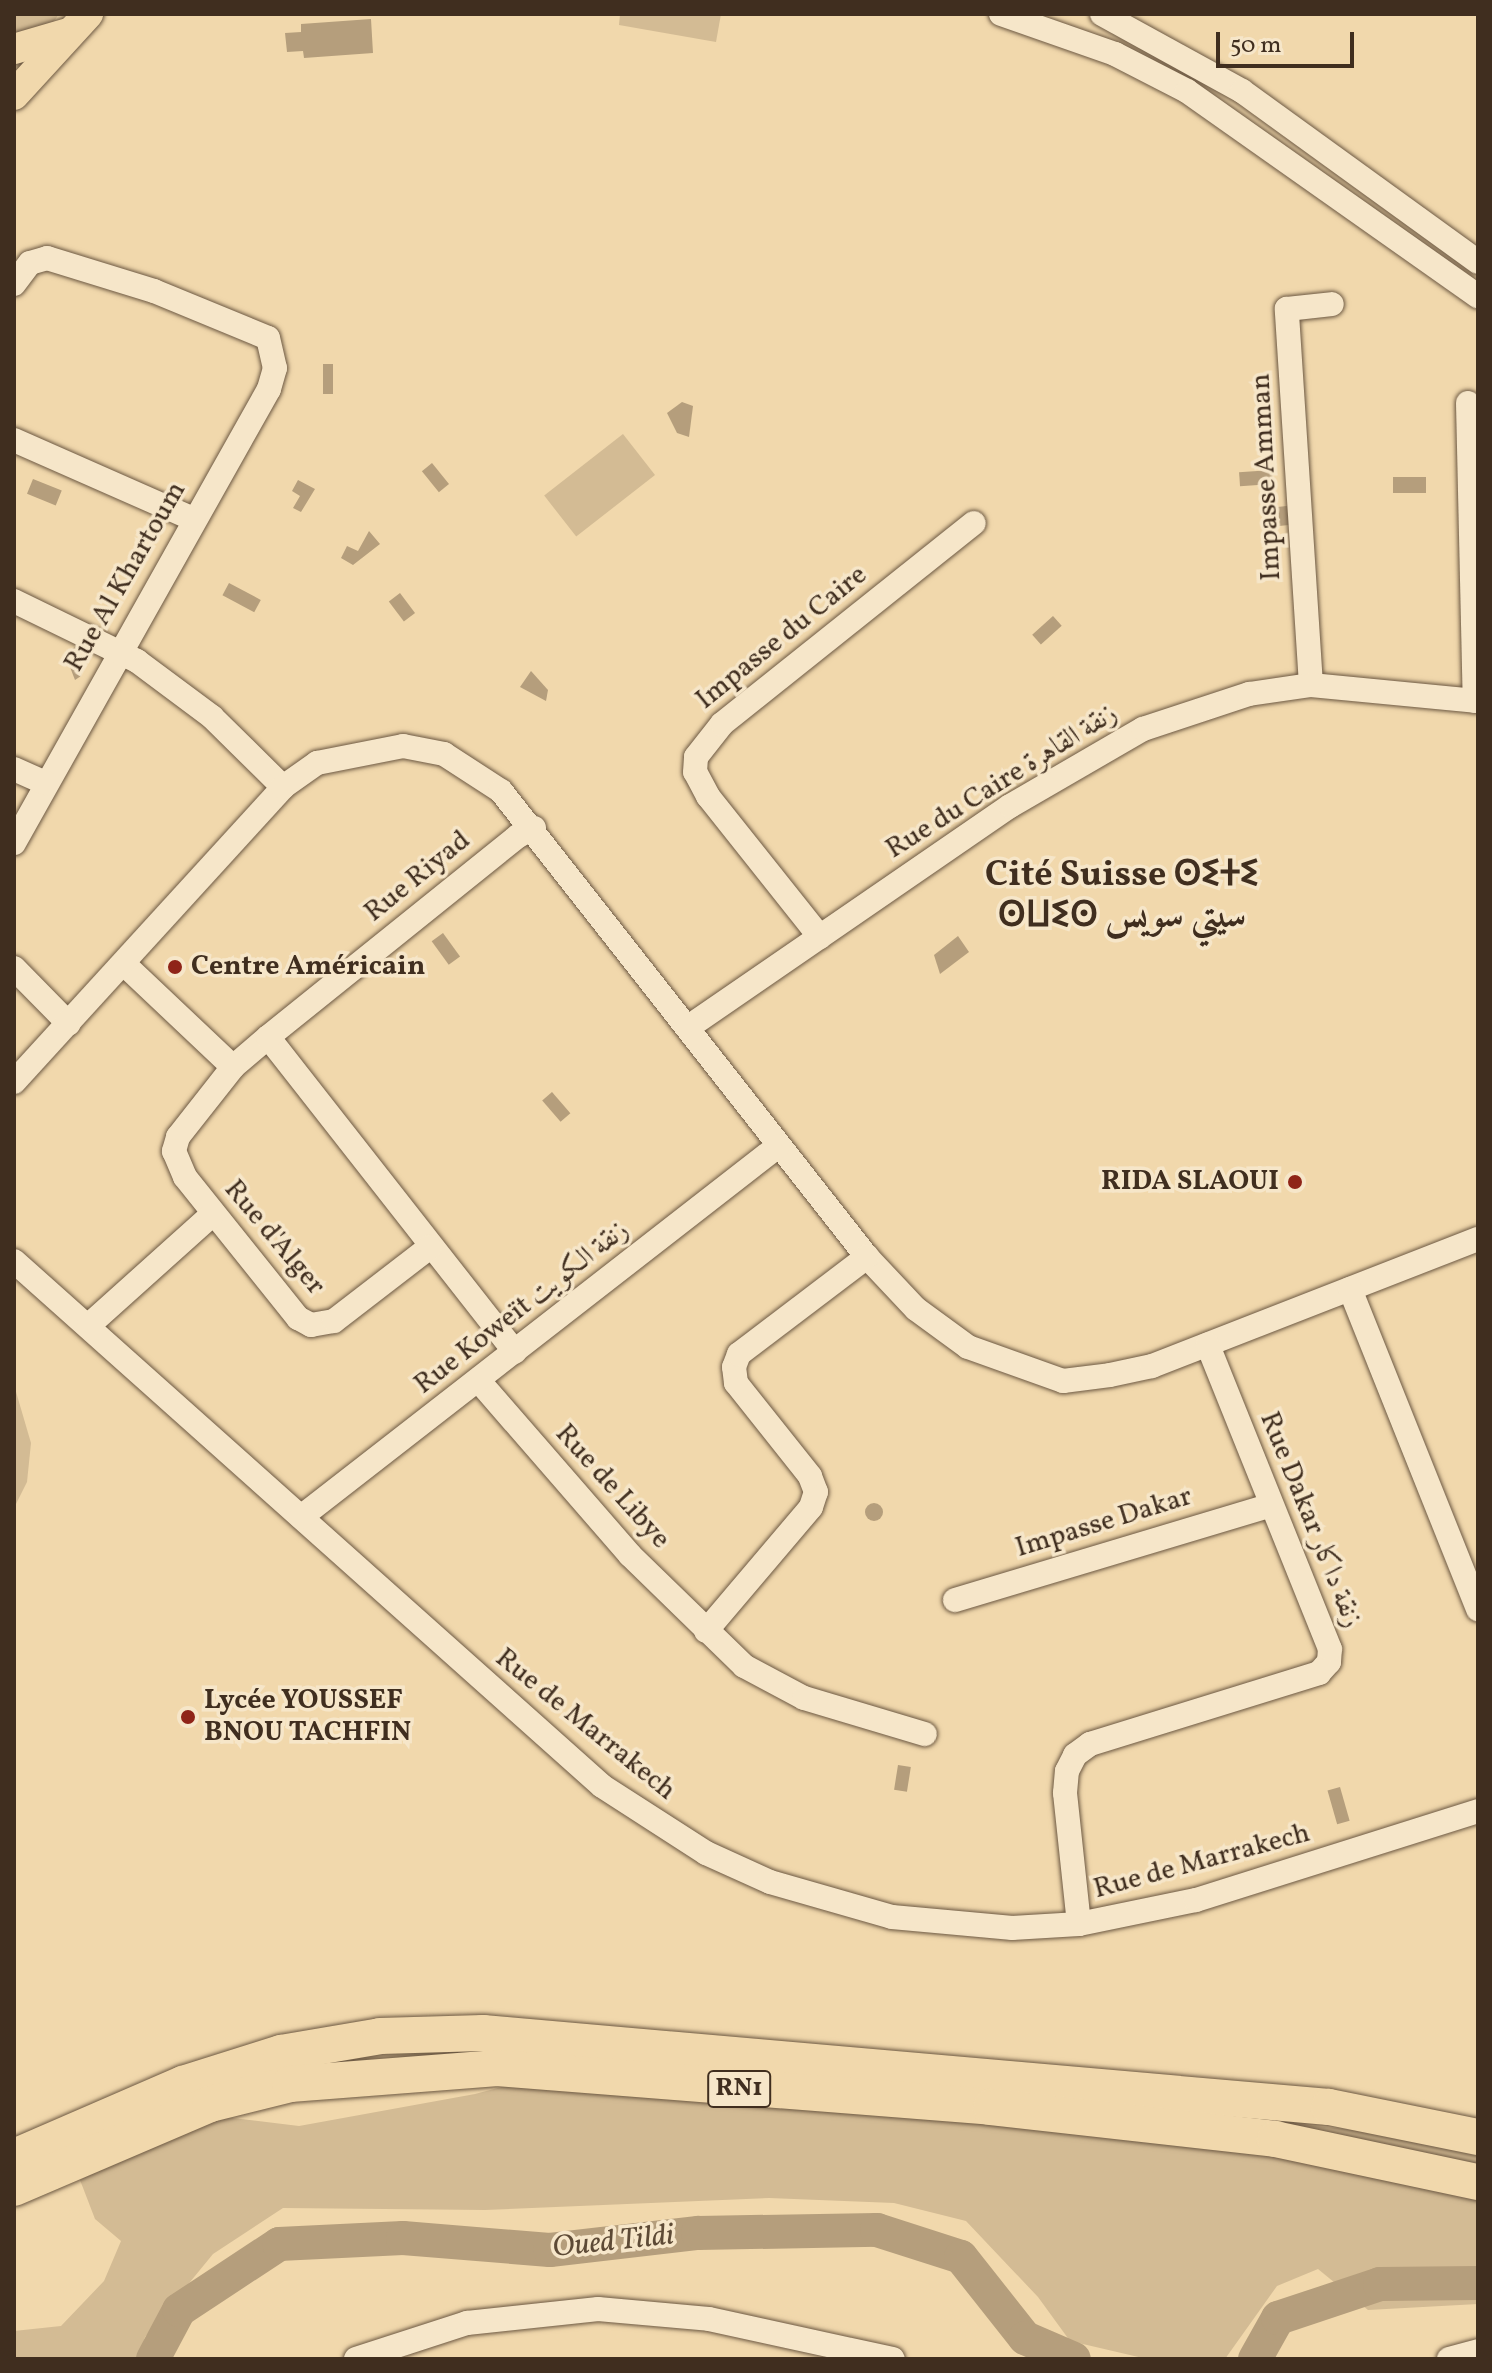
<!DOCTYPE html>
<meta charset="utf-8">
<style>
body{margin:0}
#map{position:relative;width:1492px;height:2373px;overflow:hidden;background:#f1d8ac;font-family:Vollkorn,Amiri,"Noto Sans Tifinagh",serif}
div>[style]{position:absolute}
.green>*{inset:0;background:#d3bb94;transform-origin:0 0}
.water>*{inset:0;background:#b59e7c;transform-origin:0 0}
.round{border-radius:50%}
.river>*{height:34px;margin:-17px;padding:0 17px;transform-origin:17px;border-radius:17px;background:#b59e7c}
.roads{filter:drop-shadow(0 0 2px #6c5842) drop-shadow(0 0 2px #6c5842)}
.minor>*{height:24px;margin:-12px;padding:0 12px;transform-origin:12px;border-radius:12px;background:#f6e6c9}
.major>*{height:30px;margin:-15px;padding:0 15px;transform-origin:15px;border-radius:15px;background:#f1d8ac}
.highway>*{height:36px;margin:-18px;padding:0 18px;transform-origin:18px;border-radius:18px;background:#f1d8ac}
.dots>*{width:22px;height:22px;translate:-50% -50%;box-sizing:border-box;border:4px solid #f6e6c9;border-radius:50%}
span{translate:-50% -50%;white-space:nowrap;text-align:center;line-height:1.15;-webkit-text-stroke:7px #f6e6c9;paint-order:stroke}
.shield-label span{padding:2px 6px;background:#f6e6c9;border:2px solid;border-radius:6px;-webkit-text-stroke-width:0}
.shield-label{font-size:26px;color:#402e1f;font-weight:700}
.street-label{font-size:28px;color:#402e1f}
.poi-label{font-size:28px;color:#402e1f;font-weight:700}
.left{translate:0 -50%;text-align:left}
.right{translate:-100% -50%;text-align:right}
.water-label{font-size:30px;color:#5d4a36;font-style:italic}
.district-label{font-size:36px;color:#402e1f;font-weight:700}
.frame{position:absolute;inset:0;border:16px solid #402e1f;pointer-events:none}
.scale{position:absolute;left:1216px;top:32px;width:138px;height:36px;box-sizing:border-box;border:4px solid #402e1f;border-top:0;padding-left:10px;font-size:24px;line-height:28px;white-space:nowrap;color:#402e1f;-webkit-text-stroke:6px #f6e6c9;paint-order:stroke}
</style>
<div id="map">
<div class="green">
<div style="clip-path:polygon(14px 14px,59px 14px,52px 24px,14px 35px)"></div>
<div style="clip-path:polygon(620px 14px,721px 14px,716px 42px,619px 25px)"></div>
<div style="left:623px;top:434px;width:52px;height:100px;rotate:52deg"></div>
<div style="clip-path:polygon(14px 1385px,31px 1443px,27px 1482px,14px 1508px)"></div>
<div style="clip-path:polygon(576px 2067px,825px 2079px,1366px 2131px,1478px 2156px,1478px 2304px,1368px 2310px,1318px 2269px,1277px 2286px,1225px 2359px,1147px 2359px,1070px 2341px,1038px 2297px,966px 2221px,894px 2203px,769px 2198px,485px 2210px,283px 2208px,213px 2254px,145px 2337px,138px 2359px,14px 2359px,14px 2331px,61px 2326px,104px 2281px,121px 2241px,95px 2219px,80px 2180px,154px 2138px,224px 2117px,299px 2126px,475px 2094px)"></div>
</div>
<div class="water">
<div style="clip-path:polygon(371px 19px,373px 53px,304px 58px,303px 51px,287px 52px,285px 33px,301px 32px,301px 24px)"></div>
<div style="left:323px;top:364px;width:10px;height:30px"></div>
<div style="clip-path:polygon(682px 402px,693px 406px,689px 437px,677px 433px,667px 413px)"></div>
<div style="left:432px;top:463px;width:27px;height:13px;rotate:51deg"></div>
<div style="left:1272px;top:470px;width:14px;height:33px;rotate:86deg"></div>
<div style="left:1426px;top:477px;width:16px;height:33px;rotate:90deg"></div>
<div style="left:33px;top:479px;width:31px;height:16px;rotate:22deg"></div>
<div style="clip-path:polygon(298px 480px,315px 489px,301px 512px,293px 508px,300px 496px,292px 491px)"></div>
<div style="left:1287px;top:506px;width:19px;height:15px;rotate:84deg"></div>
<div style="clip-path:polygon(369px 531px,380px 544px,353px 565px,341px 558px,347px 546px,358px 551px)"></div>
<div style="left:229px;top:583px;width:36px;height:14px;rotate:28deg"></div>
<div style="left:400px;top:593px;width:25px;height:14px;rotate:53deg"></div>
<div style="left:1053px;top:616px;width:13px;height:28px;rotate:48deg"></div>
<div style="clip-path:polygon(75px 647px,83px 662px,81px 676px,75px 680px,65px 654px)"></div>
<div style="clip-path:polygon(531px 671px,548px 690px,546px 701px,520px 687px)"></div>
<div style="clip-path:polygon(1134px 868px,1142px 879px,1136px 886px,1102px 875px,1106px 869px)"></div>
<div style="left:443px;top:933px;width:29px;height:14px;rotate:54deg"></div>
<div style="clip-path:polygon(958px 936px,969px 952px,940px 974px,934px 955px)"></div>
<div style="left:552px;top:1092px;width:28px;height:13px;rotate:49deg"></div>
<div class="round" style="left:865px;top:1503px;width:18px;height:18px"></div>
<div style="left:898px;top:1765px;width:13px;height:25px;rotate:9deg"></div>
<div style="left:1340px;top:1787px;width:35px;height:13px;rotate:74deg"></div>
</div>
<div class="river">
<div style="left:153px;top:2359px;width:55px;rotate:-62deg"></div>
<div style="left:179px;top:2310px;width:120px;rotate:-33.4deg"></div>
<div style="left:279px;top:2244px;width:124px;rotate:-2.8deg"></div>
<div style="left:403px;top:2238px;width:147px;rotate:4.7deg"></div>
<div style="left:550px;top:2250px;width:149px;rotate:-6.6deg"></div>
<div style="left:698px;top:2233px;width:179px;rotate:-1deg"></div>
<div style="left:877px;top:2230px;width:88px;rotate:17.8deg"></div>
<div style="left:961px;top:2257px;width:103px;rotate:51.7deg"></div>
<div style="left:1025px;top:2338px;width:53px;rotate:23.2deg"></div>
<div style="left:1255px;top:2359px;width:47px;rotate:-60.7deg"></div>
<div style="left:1278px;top:2318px;width:108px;rotate:-18.4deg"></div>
<div style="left:1380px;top:2284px;width:98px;rotate:-0.6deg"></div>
</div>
<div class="roads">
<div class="minor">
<div style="left:1001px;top:14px;width:121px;rotate:19.3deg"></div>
<div style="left:1115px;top:54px;width:81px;rotate:27.2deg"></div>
<div style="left:1187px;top:91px;width:356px;rotate:35.2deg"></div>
<div style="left:1102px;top:14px;width:160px;rotate:28.8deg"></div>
<div style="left:1242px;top:91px;width:291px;rotate:35.9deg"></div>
<div style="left:14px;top:284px;width:26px;rotate:-53deg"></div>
<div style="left:30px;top:263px;width:18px;rotate:-16deg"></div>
<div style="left:47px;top:258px;width:112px;rotate:17.1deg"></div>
<div style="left:154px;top:291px;width:123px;rotate:22.4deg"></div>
<div style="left:268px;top:338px;width:31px;rotate:77deg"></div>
<div style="left:275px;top:368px;width:22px;rotate:106deg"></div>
<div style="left:269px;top:389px;width:521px;rotate:119.32deg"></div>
<div style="left:1468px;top:403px;width:298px;rotate:88.7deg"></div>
<div style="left:14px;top:440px;width:196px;rotate:23.8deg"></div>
<div style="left:14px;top:601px;width:137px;rotate:26deg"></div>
<div style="left:137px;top:661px;width:94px;rotate:36.7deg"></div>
<div style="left:212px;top:717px;width:100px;rotate:44.6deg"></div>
<div style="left:1311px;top:685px;width:377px;rotate:-93.7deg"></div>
<div style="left:1287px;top:309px;width:45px;rotate:-6.3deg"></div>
<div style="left:14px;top:769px;width:35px;rotate:24deg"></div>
<div style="left:820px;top:937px;width:180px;rotate:-128.5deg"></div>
<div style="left:708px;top:796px;width:27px;rotate:-118deg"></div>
<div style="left:695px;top:772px;width:15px;rotate:-86deg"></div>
<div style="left:696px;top:757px;width:42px;rotate:-51.8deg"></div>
<div style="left:722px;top:724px;width:322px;rotate:-38.6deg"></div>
<div style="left:124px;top:964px;width:150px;rotate:43.4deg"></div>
<div style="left:233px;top:1067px;width:46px;rotate:-40.6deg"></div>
<div style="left:268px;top:1037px;width:400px;rotate:51.9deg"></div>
<div style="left:14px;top:968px;width:78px;rotate:45.5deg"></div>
<div style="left:690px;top:1026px;width:388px;rotate:-34.5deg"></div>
<div style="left:1010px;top:806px;width:154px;rotate:-30.1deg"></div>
<div style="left:1143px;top:729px;width:112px;rotate:-18.3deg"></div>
<div style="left:1249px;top:694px;width:63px;rotate:-8.3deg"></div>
<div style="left:1311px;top:685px;width:168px;rotate:5.5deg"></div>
<div style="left:268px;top:1037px;width:321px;rotate:-38.8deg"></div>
<div style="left:518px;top:836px;width:18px;rotate:-27deg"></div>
<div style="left:233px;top:1067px;width:89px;rotate:128.2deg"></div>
<div style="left:178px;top:1137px;width:15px;rotate:106deg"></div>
<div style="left:174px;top:1151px;width:28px;rotate:67deg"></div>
<div style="left:185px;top:1177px;width:181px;rotate:51.3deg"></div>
<div style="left:298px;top:1318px;width:15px;rotate:28deg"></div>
<div style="left:311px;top:1325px;width:23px;rotate:-10deg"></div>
<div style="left:334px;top:1321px;width:121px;rotate:-37.6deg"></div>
<div style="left:14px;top:1082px;width:399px;rotate:-47.6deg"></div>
<div style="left:283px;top:787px;width:42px;rotate:-35.2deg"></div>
<div style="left:317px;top:763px;width:88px;rotate:-11.2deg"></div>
<div style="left:403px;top:746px;width:42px;rotate:11deg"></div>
<div style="left:444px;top:754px;width:68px;rotate:33deg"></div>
<div style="left:501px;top:791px;width:593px;rotate:51.85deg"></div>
<div style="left:867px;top:1257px;width:71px;rotate:46.7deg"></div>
<div style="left:916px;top:1309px;width:64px;rotate:36.2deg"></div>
<div style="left:968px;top:1347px;width:101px;rotate:19.7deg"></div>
<div style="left:1063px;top:1381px;width:47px;rotate:-7.3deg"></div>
<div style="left:1110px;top:1375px;width:43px;rotate:-12.1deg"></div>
<div style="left:1152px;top:1366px;width:350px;rotate:-21.3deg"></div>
<div style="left:14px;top:1261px;width:788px;rotate:41.76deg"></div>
<div style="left:602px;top:1786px;width:124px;rotate:32.8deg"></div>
<div style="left:706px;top:1853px;width:70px;rotate:24.4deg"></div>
<div style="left:770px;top:1882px;width:127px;rotate:16deg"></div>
<div style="left:892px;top:1917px;width:121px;rotate:5.2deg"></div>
<div style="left:1012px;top:1928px;width:67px;rotate:-3.4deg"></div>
<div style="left:1079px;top:1924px;width:119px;rotate:-11.6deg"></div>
<div style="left:1196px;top:1900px;width:296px;rotate:-17.5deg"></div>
<div style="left:1350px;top:1289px;width:345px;rotate:68.2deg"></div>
<div style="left:88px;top:1326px;width:168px;rotate:-41.9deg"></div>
<div style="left:478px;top:1380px;width:232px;rotate:49deg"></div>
<div style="left:630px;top:1555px;width:159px;rotate:44.2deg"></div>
<div style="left:744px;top:1666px;width:68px;rotate:28.1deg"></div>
<div style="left:804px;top:1698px;width:126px;rotate:16.6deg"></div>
<div style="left:301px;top:1517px;width:604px;rotate:-37.87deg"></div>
<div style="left:955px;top:1600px;width:330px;rotate:-16.7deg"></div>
<div style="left:706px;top:1631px;width:162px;rotate:-49.7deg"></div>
<div style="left:811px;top:1507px;width:16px;rotate:-72deg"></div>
<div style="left:816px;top:1492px;width:17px;rotate:-111deg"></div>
<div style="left:810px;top:1476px;width:119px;rotate:-128.5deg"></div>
<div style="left:736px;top:1383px;width:16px;rotate:-97deg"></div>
<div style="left:734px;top:1367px;width:14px;rotate:-69deg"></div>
<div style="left:739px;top:1354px;width:161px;rotate:-37.2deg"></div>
<div style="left:1079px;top:1924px;width:132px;rotate:-96.1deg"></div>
<div style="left:1065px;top:1793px;width:22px;rotate:-85deg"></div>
<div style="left:1067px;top:1771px;width:18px;rotate:-63deg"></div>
<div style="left:1075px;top:1755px;width:19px;rotate:-36deg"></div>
<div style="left:1090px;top:1744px;width:240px;rotate:-17.2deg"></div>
<div style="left:1319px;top:1673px;width:15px;rotate:-48deg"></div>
<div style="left:1329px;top:1662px;width:13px;rotate:-86deg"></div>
<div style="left:1330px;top:1649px;width:328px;rotate:-111.9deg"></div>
<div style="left:356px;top:2359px;width:117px;rotate:-18deg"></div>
<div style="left:467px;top:2323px;width:132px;rotate:-6.1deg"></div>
<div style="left:598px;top:2309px;width:111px;rotate:5.1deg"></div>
<div style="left:709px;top:2319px;width:188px;rotate:12.3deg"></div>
<div style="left:1449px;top:2359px;width:30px;rotate:-15deg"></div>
</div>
<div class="major">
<div style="left:14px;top:49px;width:56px;rotate:-16.5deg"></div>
<div style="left:14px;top:95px;width:110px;rotate:-47.6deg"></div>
</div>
<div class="highway">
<div style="left:14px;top:2157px;width:184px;rotate:-23.4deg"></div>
<div style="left:183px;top:2084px;width:103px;rotate:-17.6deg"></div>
<div style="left:281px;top:2053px;width:100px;rotate:-9.7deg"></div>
<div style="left:380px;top:2036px;width:103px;rotate:-1.7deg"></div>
<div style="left:483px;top:2033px;width:849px;rotate:5deg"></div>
<div style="left:1329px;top:2107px;width:152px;rotate:11.4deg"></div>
<div style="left:14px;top:2188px;width:213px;rotate:-23.2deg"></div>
<div style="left:210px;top:2104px;width:82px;rotate:-14deg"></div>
<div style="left:290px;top:2084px;width:208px;rotate:-4.4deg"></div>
<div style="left:497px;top:2068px;width:496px;rotate:4.5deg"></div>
<div style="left:991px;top:2107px;width:286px;rotate:6.4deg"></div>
<div style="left:1275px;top:2139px;width:208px;rotate:12deg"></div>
</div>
</div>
<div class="dots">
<div style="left:175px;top:967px;background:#8f2418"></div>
<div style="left:1295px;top:1182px;background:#8f2418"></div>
<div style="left:188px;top:1717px;background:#8f2418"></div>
</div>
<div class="shield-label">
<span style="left:739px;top:2089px">RN1</span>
</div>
<div class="street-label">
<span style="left:1267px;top:477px;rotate:-93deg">Impasse Amman</span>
<span style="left:126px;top:577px;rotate:-60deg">Rue Al Khartoum</span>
<span style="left:782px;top:638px;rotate:-39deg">Impasse du Caire</span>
<span style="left:1002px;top:782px;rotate:-32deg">Rue du Caire زنقة القاهرة</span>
<span style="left:418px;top:877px;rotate:-39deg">Rue Riyad</span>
<span style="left:274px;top:1238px;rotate:50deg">Rue d'Alger</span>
<span style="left:522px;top:1308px;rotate:-38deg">Rue Koweït زنقة الكويت</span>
<span style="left:612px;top:1487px;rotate:48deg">Rue de Libye</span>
<span style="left:1310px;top:1520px;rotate:68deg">Rue Dakar زنقة داكار</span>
<span style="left:1104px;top:1523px;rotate:-17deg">Impasse Dakar</span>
<span style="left:585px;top:1725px;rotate:39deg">Rue de Marrakech</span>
<span style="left:1202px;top:1862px;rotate:-15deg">Rue de Marrakech</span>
</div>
<div class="poi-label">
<span class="left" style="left:191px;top:967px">Centre Américain</span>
<span class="right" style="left:1279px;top:1182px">RIDA SLAOUI</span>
<span class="left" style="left:204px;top:1717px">Lycée YOUSSEF<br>BNOU TACHFIN</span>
</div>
<div class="water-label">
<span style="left:613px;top:2242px;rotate:-6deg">Oued Tildi</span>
</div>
<div class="district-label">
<span style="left:1122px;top:897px">Cité Suisse ⵙⵉⵜⵉ<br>ⵙⵡⵉⵙ سيتي سويس</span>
</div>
<div class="frame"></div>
<div class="scale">50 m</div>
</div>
